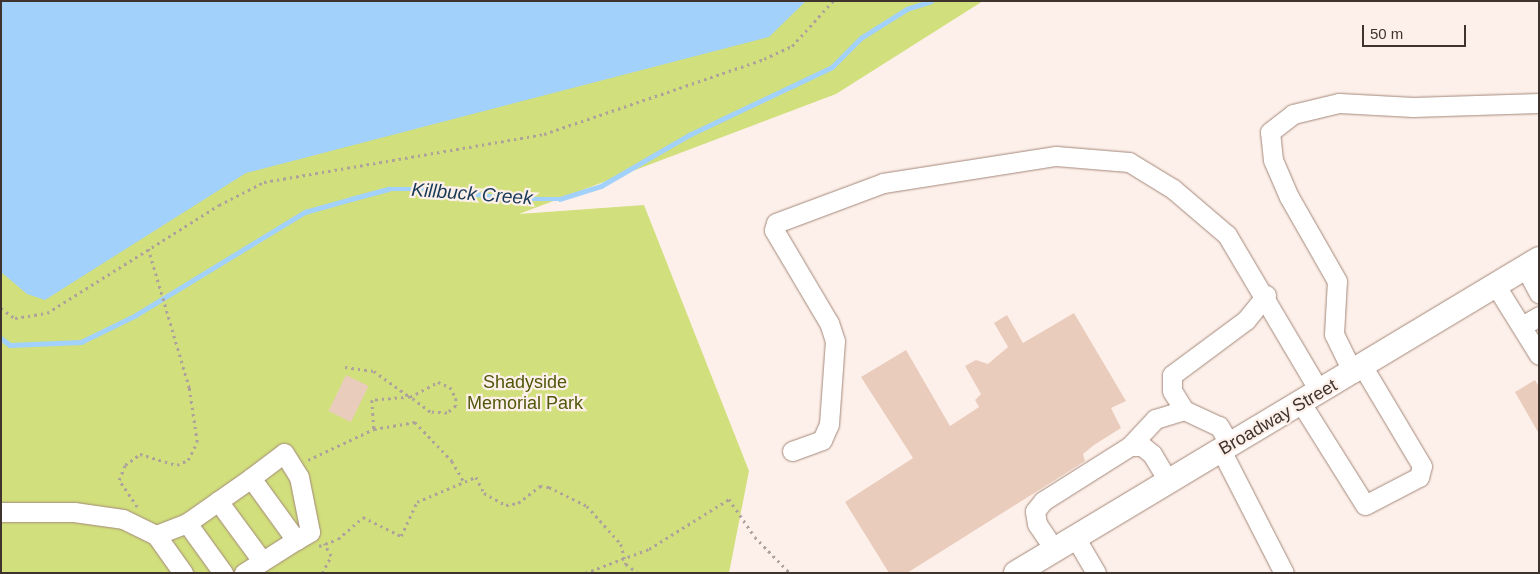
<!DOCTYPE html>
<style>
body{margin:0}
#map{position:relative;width:1540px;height:574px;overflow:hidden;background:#fdf0ea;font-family:Arial,sans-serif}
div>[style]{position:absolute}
.green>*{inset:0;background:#d1df7c}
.water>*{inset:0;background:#a2d1fb}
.stream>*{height:4.5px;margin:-2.25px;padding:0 2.25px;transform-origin:2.25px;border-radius:2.25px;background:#a2d1fb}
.building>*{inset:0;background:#eaccbc;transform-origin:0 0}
.path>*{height:2.5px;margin-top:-1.25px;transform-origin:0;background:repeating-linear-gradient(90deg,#aea29c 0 2.5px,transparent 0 6.5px)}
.roads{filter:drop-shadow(0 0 1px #a4887a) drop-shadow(0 0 1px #a4887a)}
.minor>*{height:19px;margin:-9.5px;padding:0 9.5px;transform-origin:9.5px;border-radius:9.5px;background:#fff}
.major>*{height:24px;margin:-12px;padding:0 12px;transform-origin:12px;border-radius:12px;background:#fff}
span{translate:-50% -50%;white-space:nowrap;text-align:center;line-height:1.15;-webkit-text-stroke:4.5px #fdf0ea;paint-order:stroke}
.park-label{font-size:18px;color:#50580b}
.street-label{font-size:18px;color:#3f332d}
.water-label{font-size:19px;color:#193a56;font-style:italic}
.frame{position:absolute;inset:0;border:2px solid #3f332d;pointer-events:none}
.scale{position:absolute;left:1362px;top:25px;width:104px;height:22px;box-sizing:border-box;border:2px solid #3f332d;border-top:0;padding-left:6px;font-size:15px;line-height:18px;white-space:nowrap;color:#3f332d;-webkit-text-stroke:4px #fdf0ea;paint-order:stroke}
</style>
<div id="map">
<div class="green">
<div style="clip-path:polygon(1px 1px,983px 1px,836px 94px,519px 214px,644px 205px,749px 471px,729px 573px,1px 573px)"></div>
</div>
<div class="water">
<div style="clip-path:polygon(1px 1px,806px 1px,769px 37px,246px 173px,45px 300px,27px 294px,1px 272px)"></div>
</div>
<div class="stream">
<div style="left:1px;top:338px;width:11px;rotate:38deg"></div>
<div style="left:10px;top:345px;width:71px;rotate:-2.4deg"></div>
<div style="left:81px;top:342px;width:61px;rotate:-26.1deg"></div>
<div style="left:136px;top:315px;width:198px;rotate:-31.4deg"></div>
<div style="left:305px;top:212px;width:48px;rotate:-15.8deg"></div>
<div style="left:351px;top:199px;width:39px;rotate:-15deg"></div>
<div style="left:389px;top:189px;width:52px"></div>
<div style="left:441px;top:189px;width:71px;rotate:8.1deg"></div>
<div style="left:511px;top:199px;width:49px"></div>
<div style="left:560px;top:199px;width:43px;rotate:-17.6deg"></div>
<div style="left:601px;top:186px;width:102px;rotate:-30.1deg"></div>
<div style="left:689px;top:135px;width:158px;rotate:-25.4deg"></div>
<div style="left:832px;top:67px;width:41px;rotate:-45deg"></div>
<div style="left:861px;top:38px;width:54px;rotate:-32.2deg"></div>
<div style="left:907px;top:9px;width:25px;rotate:-18deg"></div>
</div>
<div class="building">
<div style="clip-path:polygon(1074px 313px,1126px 401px,1111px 408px,1121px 428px,1094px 445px,1083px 454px,1085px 461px,907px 573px,889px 573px,845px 502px,913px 458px,861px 377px,906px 350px,950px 426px,979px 407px,975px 400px,981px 394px,965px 366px,976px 360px,988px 364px,1008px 347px,994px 323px,1007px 315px,1023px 343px)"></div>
<div style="left:346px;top:375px;width:25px;height:40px;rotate:26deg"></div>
<div style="clip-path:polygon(1535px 380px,1539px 387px,1539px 434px,1515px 392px)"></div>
</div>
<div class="path">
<div style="left:1px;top:308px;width:17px;rotate:36deg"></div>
<div style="left:15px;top:318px;width:32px;rotate:-9deg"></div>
<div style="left:47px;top:313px;width:203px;rotate:-32.1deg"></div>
<div style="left:219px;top:205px;width:51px;rotate:-27.1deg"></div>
<div style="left:264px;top:182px;width:284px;rotate:-9.7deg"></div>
<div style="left:544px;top:134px;width:232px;rotate:-18.8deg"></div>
<div style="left:764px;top:59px;width:31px;rotate:-25deg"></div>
<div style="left:792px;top:46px;width:61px;rotate:-47.7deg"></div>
<div style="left:345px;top:367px;width:29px;rotate:8deg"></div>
<div style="left:374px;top:371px;width:44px;rotate:35.8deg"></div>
<div style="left:410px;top:397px;width:32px;rotate:-28deg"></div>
<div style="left:438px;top:382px;width:13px;rotate:23deg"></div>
<div style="left:450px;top:387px;width:13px;rotate:61deg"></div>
<div style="left:456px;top:398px;width:8px;rotate:90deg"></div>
<div style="left:456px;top:406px;width:11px;rotate:142deg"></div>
<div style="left:447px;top:413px;width:17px;rotate:-177deg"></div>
<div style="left:430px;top:412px;width:25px;rotate:-143deg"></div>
<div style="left:410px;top:397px;width:38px;rotate:175deg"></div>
<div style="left:372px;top:400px;width:29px;rotate:86deg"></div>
<div style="left:308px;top:460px;width:73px;rotate:-25.2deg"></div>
<div style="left:374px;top:429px;width:42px;rotate:-9.7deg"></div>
<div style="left:415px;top:422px;width:54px;rotate:46.5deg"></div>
<div style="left:452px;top:461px;width:24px;rotate:60deg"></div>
<div style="left:137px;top:507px;width:32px;rotate:-124deg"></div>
<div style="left:119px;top:480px;width:16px;rotate:-68deg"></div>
<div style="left:125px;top:465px;width:19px;rotate:-36deg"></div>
<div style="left:140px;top:454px;width:39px;rotate:17deg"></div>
<div style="left:177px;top:465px;width:12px;rotate:-24deg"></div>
<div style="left:188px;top:460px;width:20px;rotate:-63deg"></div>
<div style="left:197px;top:442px;width:55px;rotate:-98.4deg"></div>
<div style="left:189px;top:388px;width:145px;rotate:-106.4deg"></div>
<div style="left:319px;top:546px;width:20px;rotate:-20deg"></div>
<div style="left:338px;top:539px;width:33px;rotate:-41deg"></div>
<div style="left:363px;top:517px;width:42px;rotate:26.6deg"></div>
<div style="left:401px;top:536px;width:38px;rotate:-65deg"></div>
<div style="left:417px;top:502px;width:64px;rotate:-23deg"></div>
<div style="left:476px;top:477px;width:18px;rotate:63deg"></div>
<div style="left:484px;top:493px;width:25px;rotate:29deg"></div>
<div style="left:506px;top:505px;width:12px;rotate:-9deg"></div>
<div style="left:518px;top:503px;width:28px;rotate:-38deg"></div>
<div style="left:540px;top:486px;width:9px;rotate:6deg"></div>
<div style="left:549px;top:487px;width:42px;rotate:26.6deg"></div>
<div style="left:587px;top:506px;width:51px;rotate:48.2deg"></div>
<div style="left:621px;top:544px;width:21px;rotate:76deg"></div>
<div style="left:626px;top:564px;width:15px;rotate:37deg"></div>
<div style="left:322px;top:573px;width:19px;rotate:-62deg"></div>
<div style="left:331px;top:556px;width:14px;rotate:-120deg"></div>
<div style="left:585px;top:573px;width:68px;rotate:-20.6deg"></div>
<div style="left:649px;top:549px;width:94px;rotate:-32deg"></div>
<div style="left:729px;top:499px;width:46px;rotate:55.6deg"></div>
<div style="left:755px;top:537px;width:50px;rotate:45.8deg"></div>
</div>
<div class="roads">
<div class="minor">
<div style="left:1525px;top:267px;width:30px;rotate:62deg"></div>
<div style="left:1496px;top:286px;width:81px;rotate:58.1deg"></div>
<div style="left:1522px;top:326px;width:20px;rotate:-30deg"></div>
<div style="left:1353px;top:373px;width:43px;rotate:-116deg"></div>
<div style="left:1334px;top:334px;width:53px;rotate:-86.8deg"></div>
<div style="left:1337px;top:281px;width:97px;rotate:-119.7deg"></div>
<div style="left:1289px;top:197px;width:40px;rotate:-113.4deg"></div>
<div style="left:1273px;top:160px;width:28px;rotate:-96deg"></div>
<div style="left:1270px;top:132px;width:29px;rotate:-38deg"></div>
<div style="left:1293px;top:114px;width:47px;rotate:-13.4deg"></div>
<div style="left:1339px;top:103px;width:74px;rotate:3.1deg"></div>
<div style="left:1413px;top:107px;width:126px;rotate:-1.8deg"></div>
<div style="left:1301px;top:403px;width:120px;rotate:57.9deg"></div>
<div style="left:1365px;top:505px;width:61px;rotate:-27.4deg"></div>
<div style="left:1419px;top:477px;width:11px;rotate:-75deg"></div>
<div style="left:1422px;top:466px;width:115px;rotate:-120.8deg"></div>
<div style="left:1184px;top:410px;width:22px;rotate:-122deg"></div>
<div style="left:1172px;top:391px;width:16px;rotate:-90deg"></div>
<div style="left:1172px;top:375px;width:92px;rotate:-36.6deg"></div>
<div style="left:1246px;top:320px;width:32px;rotate:-51deg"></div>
<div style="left:1130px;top:446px;width:12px"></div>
<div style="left:1142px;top:446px;width:13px;rotate:39deg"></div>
<div style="left:1152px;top:454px;width:31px;rotate:59deg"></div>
<div style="left:1221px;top:450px;width:138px;rotate:62.9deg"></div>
<div style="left:792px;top:451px;width:32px;rotate:-20deg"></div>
<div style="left:822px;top:440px;width:17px;rotate:-66deg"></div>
<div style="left:829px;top:424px;width:83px;rotate:-85.9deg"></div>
<div style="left:835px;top:341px;width:19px;rotate:-108deg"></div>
<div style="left:829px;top:323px;width:108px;rotate:-120.6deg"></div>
<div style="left:774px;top:230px;width:7px;rotate:-74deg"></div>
<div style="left:776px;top:223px;width:114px;rotate:-20.5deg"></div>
<div style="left:883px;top:183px;width:175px;rotate:-8.9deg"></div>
<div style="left:1056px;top:156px;width:73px;rotate:4.7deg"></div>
<div style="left:1129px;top:162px;width:52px;rotate:31.5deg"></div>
<div style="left:1173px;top:189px;width:71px;rotate:40.4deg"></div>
<div style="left:1227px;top:235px;width:182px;rotate:59.4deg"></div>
<div style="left:251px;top:478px;width:41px;rotate:-37.1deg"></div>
<div style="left:284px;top:453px;width:28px;rotate:58deg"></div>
<div style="left:299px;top:477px;width:56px;rotate:78.7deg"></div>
<div style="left:310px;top:532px;width:16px;rotate:150deg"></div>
<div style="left:218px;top:501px;width:74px;rotate:53.7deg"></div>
<div style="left:1px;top:512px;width:73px"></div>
<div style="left:74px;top:512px;width:49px;rotate:8.1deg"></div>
<div style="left:123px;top:519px;width:37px;rotate:26deg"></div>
<div style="left:156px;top:535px;width:47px;rotate:54.6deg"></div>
<div style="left:187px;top:523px;width:62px;rotate:54.2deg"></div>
<div style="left:156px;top:535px;width:33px;rotate:-21deg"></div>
<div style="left:187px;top:523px;width:78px;rotate:-35.1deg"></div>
<div style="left:251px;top:478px;width:77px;rotate:54deg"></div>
<div style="left:296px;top:540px;width:62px;rotate:147.6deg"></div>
<div style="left:1075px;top:537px;width:42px;rotate:59.7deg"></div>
<div style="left:1054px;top:549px;width:30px;rotate:-124deg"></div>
<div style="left:1037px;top:524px;width:13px;rotate:-99deg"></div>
<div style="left:1035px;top:511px;width:13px;rotate:-51deg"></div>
<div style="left:1043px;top:501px;width:103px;rotate:-32.3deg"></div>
<div style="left:1130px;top:446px;width:37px;rotate:-47deg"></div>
<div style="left:1155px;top:419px;width:30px;rotate:-17deg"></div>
<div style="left:1184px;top:410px;width:38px;rotate:25deg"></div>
<div style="left:1219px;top:426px;width:22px;rotate:60deg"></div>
</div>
<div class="major">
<div style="left:1016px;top:573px;width:610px;rotate:-30.98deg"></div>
</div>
</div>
<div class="park-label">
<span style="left:525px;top:393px">Shadyside<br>Memorial Park</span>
</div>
<div class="street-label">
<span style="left:1278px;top:417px;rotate:-30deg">Broadway Street</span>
</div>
<div class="water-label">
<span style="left:472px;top:194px;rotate:4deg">Killbuck Creek</span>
</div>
<div class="frame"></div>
<div class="scale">50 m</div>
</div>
